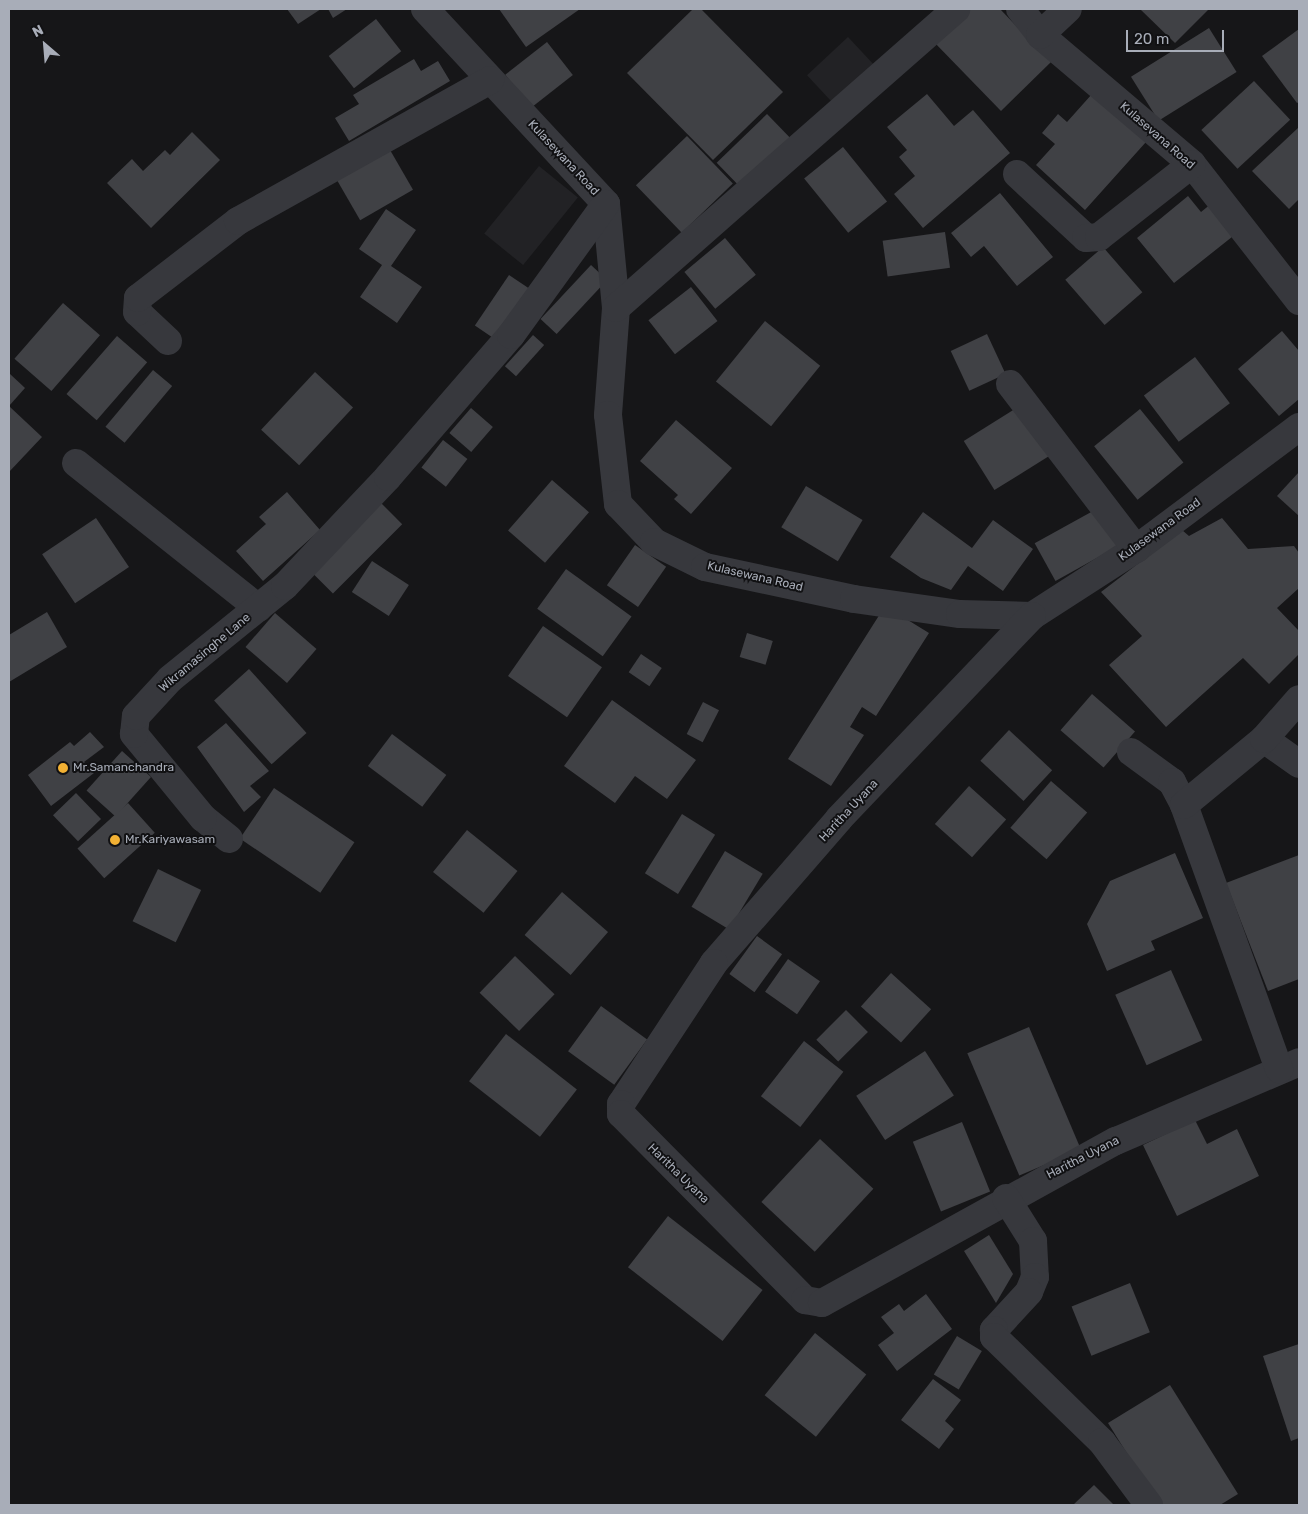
<!DOCTYPE html>
<style>
body{margin:0}
#map{position:relative;width:1308px;height:1514px;overflow:hidden;background:#161618;font-family:Rubik,sans-serif}
div>[style]{position:absolute}
.built>*{inset:0;background:#222225;transform-origin:0 0}
.building>*{inset:0;background:#404145;transform-origin:0 0}
.minor>*{height:28px;margin:-14px;padding:0 14px;transform-origin:14px;border-radius:14px;background:#37383d}
.dots>*{width:14px;height:14px;translate:-50% -50%;box-sizing:border-box;border:2px solid #111113;border-radius:50%}
span{translate:-50% -50%;white-space:nowrap;text-align:center;line-height:1.15;-webkit-text-stroke:4px #111113;paint-order:stroke}
.street-label{font-size:12px;color:#a8adb8}
.poi-label{font-size:12px;color:#a8adb8}
.left{translate:0 -50%;text-align:left}
.frame{position:absolute;inset:0;border:10px solid #a8adb8;pointer-events:none}
.north{position:absolute;left:20px;top:20px;width:50px;height:50px;-webkit-text-stroke:4px #111113;paint-order:stroke;rotate:333deg;font-size:14px;font-weight:700;line-height:20px;text-align:center;color:#a8adb8}
.north::after{content:'';display:block;margin:auto;width:18px;height:22px;background:#a8adb8;clip-path:polygon(50% 0,100% 100%,50% 72%,0 100%)}
.scale{position:absolute;left:1126px;top:30px;width:98px;height:22px;box-sizing:border-box;border:2px solid #a8adb8;border-top:0;padding-left:6px;font-size:15px;line-height:18px;white-space:nowrap;color:#a8adb8;-webkit-text-stroke:4px #111113;paint-order:stroke}
</style>
<div id="map">
<div class="built">
<div style="left:848px;top:37px;width:40px;height:56px;rotate:47deg"></div>
<div style="left:539px;top:166px;width:50px;height:87px;rotate:39deg"></div>
</div>
<div class="building">
<div style="clip-path:polygon(287px 9px,321px 9px,298px 24px)"></div>
<div style="clip-path:polygon(328px 9px,347px 9px,333px 18px)"></div>
<div style="clip-path:polygon(499px 9px,580px 9px,526px 47px)"></div>
<div style="clip-path:polygon(693px 9px,701px 9px,783px 92px,713px 160px,627px 73px)"></div>
<div style="clip-path:polygon(967px 9px,1000px 9px,1051px 62px,1001px 111px,933px 41px)"></div>
<div style="clip-path:polygon(1140px 9px,1209px 9px,1175px 43px)"></div>
<div style="left:376px;top:19px;width:41px;height:60px;rotate:52deg"></div>
<div style="left:1209px;top:28px;width:52px;height:92px;rotate:58deg"></div>
<div style="clip-path:polygon(1299px 29px,1299px 102px,1297px 103px,1262px 56px)"></div>
<div style="left:547px;top:42px;width:42px;height:53px;rotate:52deg"></div>
<div style="clip-path:polygon(414px 59px,421px 71px,438px 61px,450px 81px,349px 141px,335px 118px,359px 104px,353px 95px)"></div>
<div style="left:1254px;top:81px;width:53px;height:72px;rotate:47deg"></div>
<div style="clip-path:polygon(927px 94px,954px 126px,973px 110px,1010px 153px,923px 228px,894px 194px,915px 176px,899px 157px,907px 150px,887px 127px)"></div>
<div style="clip-path:polygon(1092px 94px,1146px 142px,1085px 210px,1036px 165px,1055px 144px,1042px 133px,1058px 114px,1067px 122px)"></div>
<div style="left:767px;top:114px;width:37px;height:70px;rotate:46deg"></div>
<div style="clip-path:polygon(1299px 127px,1299px 199px,1289px 209px,1252px 171px)"></div>
<div style="clip-path:polygon(192px 132px,220px 160px,151px 228px,107px 183px,132px 159px,143px 171px,165px 150px,170px 155px)"></div>
<div style="left:687px;top:136px;width:66px;height:71px;rotate:46deg"></div>
<div style="left:386px;top:143px;width:54px;height:61px;rotate:60deg"></div>
<div style="left:843px;top:147px;width:70px;height:50px;rotate:51deg"></div>
<div style="clip-path:polygon(1000px 193px,1053px 257px,1017px 286px,984px 246px,971px 257px,951px 233px)"></div>
<div style="clip-path:polygon(1188px 196px,1201px 212px,1217px 199px,1242px 229px,1174px 283px,1137px 238px)"></div>
<div style="clip-path:polygon(386px 209px,416px 230px,391px 266px,422px 287px,397px 323px,360px 297px,382px 265px,359px 249px)"></div>
<div style="left:945px;top:232px;width:36px;height:63px;rotate:82deg"></div>
<div style="left:725px;top:238px;width:48px;height:53px;rotate:50deg"></div>
<div style="left:1103px;top:247px;width:60px;height:50px;rotate:49deg"></div>
<div style="left:591px;top:265px;width:22px;height:74px;rotate:43deg"></div>
<div style="left:509px;top:275px;width:27px;height:61px;rotate:34deg"></div>
<div style="left:691px;top:287px;width:43px;height:54px;rotate:52deg"></div>
<div style="left:63px;top:303px;width:49px;height:74px;rotate:41deg"></div>
<div style="left:765px;top:321px;width:71px;height:78px;rotate:39deg"></div>
<div style="clip-path:polygon(1282px 331px,1299px 351px,1299px 399px,1279px 416px,1238px 369px)"></div>
<div style="left:987px;top:334px;width:44px;height:40px;rotate:65deg"></div>
<div style="left:533px;top:335px;width:15px;height:42px;rotate:42deg"></div>
<div style="left:117px;top:336px;width:40px;height:77px;rotate:41deg"></div>
<div style="left:1195px;top:357px;width:58px;height:64px;rotate:53deg"></div>
<div style="left:153px;top:370px;width:25px;height:74px;rotate:40deg"></div>
<div style="left:315px;top:372px;width:52px;height:79px;rotate:43deg"></div>
<div style="clip-path:polygon(9px 373px,25px 388px,9px 406px)"></div>
<div style="clip-path:polygon(9px 406px,42px 437px,9px 472px)"></div>
<div style="left:1018px;top:407px;width:58px;height:64px;rotate:58deg"></div>
<div style="left:471px;top:408px;width:29px;height:33px;rotate:41deg"></div>
<div style="left:1140px;top:409px;width:69px;height:59px;rotate:51deg"></div>
<div style="clip-path:polygon(676px 420px,732px 468px,691px 514px,674px 499px,678px 495px,640px 461px)"></div>
<div style="left:443px;top:440px;width:31px;height:35px;rotate:38deg"></div>
<div style="clip-path:polygon(1299px 472px,1299px 516px,1277px 496px)"></div>
<div style="left:552px;top:480px;width:49px;height:67px;rotate:41deg"></div>
<div style="left:806px;top:486px;width:66px;height:48px;rotate:31deg"></div>
<div style="clip-path:polygon(287px 492px,320px 530px,263px 581px,236px 551px,266px 524px,259px 517px)"></div>
<div style="left:381px;top:503px;width:30px;height:98px;rotate:45deg"></div>
<div style="left:1102px;top:506px;width:43px;height:77px;rotate:61deg"></div>
<div style="clip-path:polygon(923px 512px,972px 548px,993px 520px,1033px 549px,1003px 591px,968px 566px,951px 590px,921px 578px,890px 557px)"></div>
<div style="left:96px;top:518px;width:59px;height:65px;rotate:56deg"></div>
<div style="clip-path:polygon(1222px 518px,1248px 549px,1294px 546px,1299px 553px,1299px 588px,1277px 608px,1299px 631px,1299px 654px,1269px 684px,1243px 658px,1166px 727px,1109px 665px,1142px 636px,1101px 592px,1182px 530px,1189px 536px)"></div>
<div style="left:635px;top:545px;width:38px;height:49px;rotate:35deg"></div>
<div style="left:372px;top:561px;width:44px;height:37px;rotate:33deg"></div>
<div style="left:566px;top:569px;width:81px;height:49px;rotate:36deg"></div>
<div style="clip-path:polygon(885px 606px,929px 633px,876px 716px,862px 707px,850px 727px,864px 735px,831px 786px,788px 759px)"></div>
<div style="clip-path:polygon(47px 612px,67px 647px,9px 682px,9px 635px)"></div>
<div style="left:275px;top:613px;width:55px;height:45px;rotate:41deg"></div>
<div style="left:543px;top:626px;width:72px;height:61px;rotate:35deg"></div>
<div style="left:747px;top:633px;width:27px;height:25px;rotate:17deg"></div>
<div style="left:641px;top:654px;width:25px;height:22px;rotate:34deg"></div>
<div style="left:249px;top:669px;width:86px;height:47px;rotate:48deg"></div>
<div style="left:1092px;top:694px;width:57px;height:48px;rotate:41deg"></div>
<div style="clip-path:polygon(612px 700px,696px 760px,667px 799px,635px 776px,615px 803px,564px 766px)"></div>
<div style="left:703px;top:702px;width:18px;height:36px;rotate:27deg"></div>
<div style="clip-path:polygon(226px 723px,269px 771px,250px 786px,261px 797px,244px 812px,197px 747px)"></div>
<div style="left:1009px;top:730px;width:59px;height:42px;rotate:43deg"></div>
<div style="clip-path:polygon(90px 732px,104px 747px,84px 762px,94px 773px,51px 806px,28px 775px,70px 742px,74px 746px)"></div>
<div style="left:392px;top:734px;width:68px;height:40px;rotate:37deg"></div>
<div style="left:122px;top:751px;width:39px;height:53px;rotate:42deg"></div>
<div style="left:1051px;top:781px;width:48px;height:62px;rotate:41deg"></div>
<div style="left:969px;top:786px;width:50px;height:51px;rotate:42deg"></div>
<div style="left:274px;top:788px;width:97px;height:61px;rotate:34deg"></div>
<div style="left:76px;top:793px;width:36px;height:32px;rotate:46deg"></div>
<div style="left:128px;top:803px;width:40px;height:68px;rotate:48deg"></div>
<div style="left:682px;top:814px;width:39px;height:70px;rotate:32deg"></div>
<div style="left:467px;top:830px;width:65px;height:54px;rotate:39deg"></div>
<div style="left:725px;top:851px;width:44px;height:65px;rotate:31deg"></div>
<div style="clip-path:polygon(1175px 853px,1203px 918px,1151px 941px,1155px 950px,1107px 971px,1087px 924px,1110px 881px)"></div>
<div style="clip-path:polygon(1299px 855px,1299px 979px,1268px 991px,1226px 883px)"></div>
<div style="left:158px;top:869px;width:48px;height:58px;rotate:26deg"></div>
<div style="left:562px;top:892px;width:61px;height:57px;rotate:41deg"></div>
<div style="left:757px;top:936px;width:31px;height:47px;rotate:36deg"></div>
<div style="left:515px;top:956px;width:55px;height:51px;rotate:44deg"></div>
<div style="left:788px;top:959px;width:39px;height:40px;rotate:35deg"></div>
<div style="left:1171px;top:970px;width:77px;height:61px;rotate:66deg"></div>
<div style="left:891px;top:973px;width:54px;height:45px;rotate:42deg"></div>
<div style="left:601px;top:1006px;width:57px;height:56px;rotate:36deg"></div>
<div style="left:846px;top:1010px;width:31px;height:42px;rotate:45deg"></div>
<div style="left:1029px;top:1027px;width:133px;height:67px;rotate:67deg"></div>
<div style="left:506px;top:1034px;width:90px;height:60px;rotate:38deg"></div>
<div style="left:804px;top:1041px;width:50px;height:70px;rotate:38deg"></div>
<div style="left:925px;top:1051px;width:53px;height:82px;rotate:57deg"></div>
<div style="clip-path:polygon(1195px 1120px,1207px 1144px,1237px 1129px,1259px 1176px,1177px 1216px,1143px 1145px)"></div>
<div style="left:962px;top:1122px;width:75px;height:53px;rotate:68deg"></div>
<div style="left:820px;top:1139px;width:73px;height:86px;rotate:43deg"></div>
<div style="left:668px;top:1216px;width:120px;height:65px;rotate:38deg"></div>
<div style="clip-path:polygon(989px 1235px,1013px 1274px,996px 1303px,964px 1251px)"></div>
<div style="left:1130px;top:1283px;width:53px;height:63px;rotate:68deg"></div>
<div style="clip-path:polygon(926px 1294px,952px 1329px,897px 1371px,878px 1345px,894px 1333px,881px 1317px,899px 1304px,904px 1311px)"></div>
<div style="left:815px;top:1333px;width:66px;height:80px;rotate:39deg"></div>
<div style="left:957px;top:1336px;width:29px;height:45px;rotate:31deg"></div>
<div style="clip-path:polygon(1299px 1344px,1299px 1438px,1291px 1441px,1263px 1356px)"></div>
<div style="clip-path:polygon(933px 1379px,961px 1400px,945px 1421px,954px 1429px,939px 1449px,901px 1420px)"></div>
<div style="clip-path:polygon(1170px 1385px,1238px 1494px,1220px 1505px,1159px 1505px,1108px 1423px)"></div>
<div style="clip-path:polygon(1094px 1485px,1114px 1505px,1073px 1505px)"></div>
</div>
<div class="minor">
<div style="left:425px;top:9px;width:266px;rotate:47.1deg"></div>
<div style="left:606px;top:204px;width:104px;rotate:84.5deg"></div>
<div style="left:616px;top:308px;width:107px;rotate:94.3deg"></div>
<div style="left:608px;top:415px;width:90px;rotate:83.6deg"></div>
<div style="left:618px;top:504px;width:52px;rotate:46.5deg"></div>
<div style="left:654px;top:542px;width:57px;rotate:26.1deg"></div>
<div style="left:705px;top:567px;width:152px;rotate:12.1deg"></div>
<div style="left:854px;top:599px;width:107px;rotate:8.1deg"></div>
<div style="left:960px;top:614px;width:72px;rotate:1.6deg"></div>
<div style="left:1032px;top:616px;width:124px;rotate:-32.8deg"></div>
<div style="left:1136px;top:549px;width:204px;rotate:-36.8deg"></div>
<div style="left:1020px;top:9px;width:33px;rotate:52deg"></div>
<div style="left:1040px;top:35px;width:199px;rotate:40.3deg"></div>
<div style="left:1192px;top:164px;width:174px;rotate:52deg"></div>
<div style="left:1040px;top:35px;width:38px;rotate:-43deg"></div>
<div style="left:1017px;top:174px;width:94px;rotate:42.8deg"></div>
<div style="left:1086px;top:238px;width:13px;rotate:-4deg"></div>
<div style="left:1099px;top:237px;width:118px;rotate:-38.1deg"></div>
<div style="left:616px;top:308px;width:453px;rotate:-41.3deg"></div>
<div style="left:168px;top:341px;width:42px;rotate:-136.9deg"></div>
<div style="left:137px;top:312px;width:14px;rotate:-86deg"></div>
<div style="left:138px;top:298px;width:126px;rotate:-37.6deg"></div>
<div style="left:238px;top:221px;width:289px;rotate:-29.2deg"></div>
<div style="left:1010px;top:384px;width:208px;rotate:52.6deg"></div>
<div style="left:76px;top:463px;width:233px;rotate:38.5deg"></div>
<div style="left:1032px;top:616px;width:280px;rotate:133.6deg"></div>
<div style="left:839px;top:819px;width:191px;rotate:131deg"></div>
<div style="left:714px;top:963px;width:169px;rotate:123.4deg"></div>
<div style="left:621px;top:1104px;width:10px;rotate:90deg"></div>
<div style="left:621px;top:1114px;width:262px;rotate:45.3deg"></div>
<div style="left:805px;top:1300px;width:17px;rotate:10deg"></div>
<div style="left:822px;top:1303px;width:336px;rotate:-28.9deg"></div>
<div style="left:1116px;top:1141px;width:199px;rotate:-23.3deg"></div>
<div style="left:1264px;top:739px;width:43px;rotate:35.5deg"></div>
<div style="left:1131px;top:752px;width:51px;rotate:36.2deg"></div>
<div style="left:1172px;top:782px;width:26px;rotate:62deg"></div>
<div style="left:1184px;top:805px;width:281px;rotate:70.2deg"></div>
<div style="left:1184px;top:805px;width:104px;rotate:-39.5deg"></div>
<div style="left:1264px;top:739px;width:53px;rotate:-48.8deg"></div>
<div style="left:229px;top:839px;width:33px;rotate:-141deg"></div>
<div style="left:203px;top:818px;width:109px;rotate:-129.4deg"></div>
<div style="left:134px;top:734px;width:18px;rotate:-84deg"></div>
<div style="left:136px;top:716px;width:50px;rotate:-47.4deg"></div>
<div style="left:170px;top:679px;width:148px;rotate:-39deg"></div>
<div style="left:285px;top:586px;width:150px;rotate:-46.6deg"></div>
<div style="left:388px;top:477px;width:188px;rotate:-49.1deg"></div>
<div style="left:511px;top:335px;width:162px;rotate:-54.1deg"></div>
<div style="left:1006px;top:1198px;width:51px;rotate:57.9deg"></div>
<div style="left:1033px;top:1241px;width:36px;rotate:87deg"></div>
<div style="left:1035px;top:1277px;width:16px;rotate:112deg"></div>
<div style="left:1029px;top:1292px;width:52px;rotate:132.6deg"></div>
<div style="left:994px;top:1330px;width:7px;rotate:90deg"></div>
<div style="left:994px;top:1337px;width:151px;rotate:44.2deg"></div>
<div style="left:1102px;top:1442px;width:79px;rotate:53.3deg"></div>
</div>
<div class="dots">
<div style="left:63px;top:768px;background:#f2b134"></div>
<div style="left:115px;top:840px;background:#f2b134"></div>
</div>
<div class="street-label">
<span style="left:1157px;top:136px;rotate:41deg">Kulasevana Road</span>
<span style="left:563px;top:158px;rotate:47deg">Kulasewana Road</span>
<span style="left:1160px;top:530px;rotate:-36deg">Kulasewana Road</span>
<span style="left:755px;top:577px;rotate:13deg">Kulasewana Road</span>
<span style="left:205px;top:653px;rotate:-40deg">Wikramasinghe Lane</span>
<span style="left:849px;top:811px;rotate:-47deg">Haritha Uyana</span>
<span style="left:1083px;top:1158px;rotate:-27deg">Haritha Uyana</span>
<span style="left:678px;top:1174px;rotate:44deg">Haritha Uyana</span>
</div>
<div class="poi-label">
<span class="left" style="left:73px;top:768px">Mr.Samanchandra</span>
<span class="left" style="left:125px;top:840px">Mr.Kariyawasam</span>
</div>
<div class="frame"></div>
<div class="north">N</div>
<div class="scale">20 m</div>
</div>
